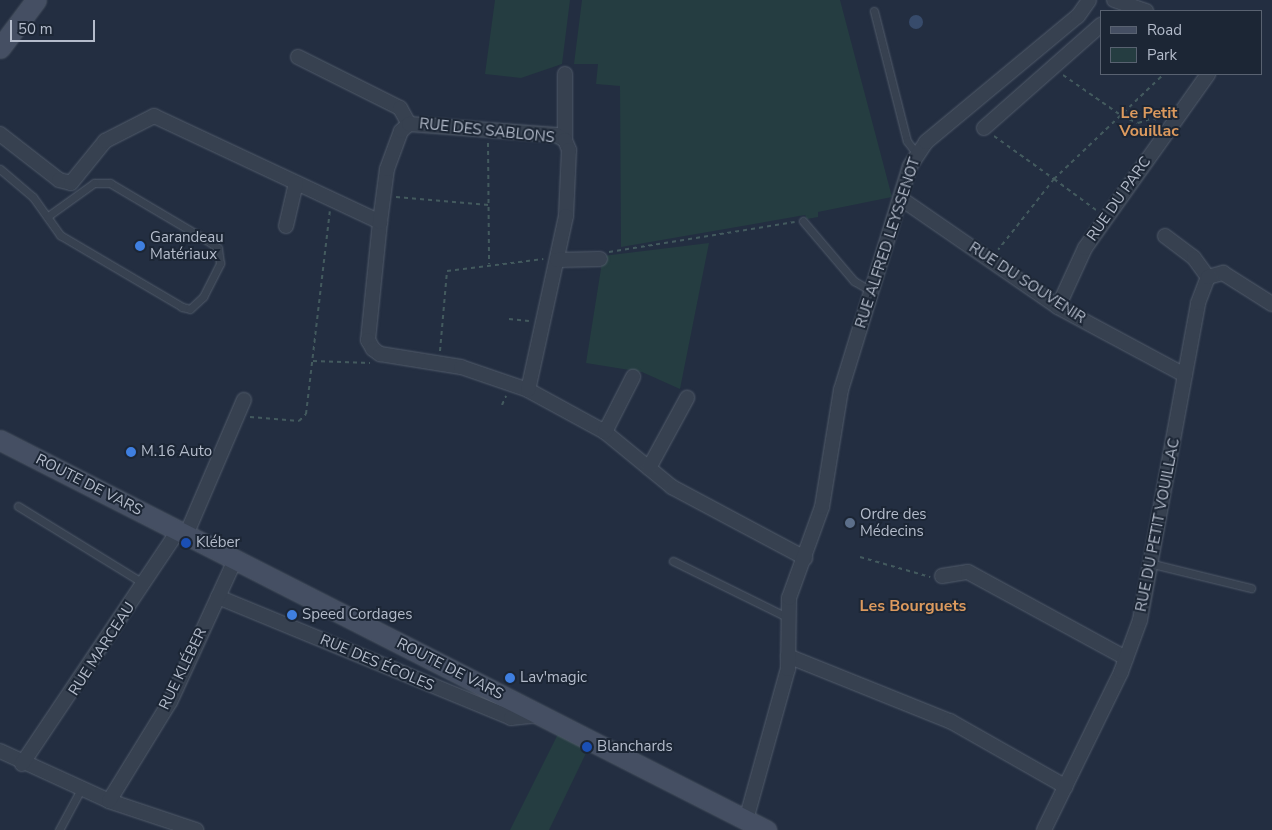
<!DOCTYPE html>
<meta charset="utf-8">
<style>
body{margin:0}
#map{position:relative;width:1272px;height:830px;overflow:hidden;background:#232e41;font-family:"Nunito Sans",sans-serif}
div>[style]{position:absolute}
.green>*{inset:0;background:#253d41}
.water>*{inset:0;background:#374b6b}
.round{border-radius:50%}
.path>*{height:2px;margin-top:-1px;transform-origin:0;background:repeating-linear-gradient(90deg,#435a5e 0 4px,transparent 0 8px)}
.roads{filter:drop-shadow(0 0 1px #525c6b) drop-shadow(0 0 1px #525c6b)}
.lane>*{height:7px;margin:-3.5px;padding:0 3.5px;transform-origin:3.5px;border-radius:3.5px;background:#374150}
.street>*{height:14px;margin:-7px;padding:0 7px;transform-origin:7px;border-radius:7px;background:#374150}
.secondary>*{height:19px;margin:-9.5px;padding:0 9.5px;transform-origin:9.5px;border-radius:9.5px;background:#454f63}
.dots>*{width:14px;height:14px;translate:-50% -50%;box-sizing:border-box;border:2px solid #1c2635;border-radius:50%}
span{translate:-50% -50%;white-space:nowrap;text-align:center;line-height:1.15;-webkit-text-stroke:4px #1c2635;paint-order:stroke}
.street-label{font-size:15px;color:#b4bccb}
.poi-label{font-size:15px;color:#b4bccb}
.left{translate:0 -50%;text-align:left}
.neighbourhood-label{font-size:16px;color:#dc9a5e;font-weight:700}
.legend{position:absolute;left:1100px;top:10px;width:162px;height:65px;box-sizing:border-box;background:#1c2635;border:1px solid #596271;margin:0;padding:6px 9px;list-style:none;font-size:15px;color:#b4bccb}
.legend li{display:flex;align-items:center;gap:10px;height:25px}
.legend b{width:25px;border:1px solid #596271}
.scale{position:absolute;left:10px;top:20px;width:85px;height:22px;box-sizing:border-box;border:2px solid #b4bccb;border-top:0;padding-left:6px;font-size:15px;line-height:18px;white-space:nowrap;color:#b4bccb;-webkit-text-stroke:4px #1c2635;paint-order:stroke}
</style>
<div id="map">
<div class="green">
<div style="clip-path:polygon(495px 0,570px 0,562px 64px,521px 78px,485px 74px)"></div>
<div style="clip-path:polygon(582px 0,840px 0,892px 197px,818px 212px,818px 217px,807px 219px,805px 215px,621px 247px,620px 86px,596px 84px,598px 64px,574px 64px)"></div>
<div style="clip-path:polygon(709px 243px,680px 389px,642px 372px,586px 363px,603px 256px)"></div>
<div style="clip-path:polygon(558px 734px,588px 749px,549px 830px,510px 830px)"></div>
</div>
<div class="water">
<div class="round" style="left:909px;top:15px;width:14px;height:14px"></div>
</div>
<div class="path">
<div style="left:1063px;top:75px;width:72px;rotate:34.8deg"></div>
<div style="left:1122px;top:116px;width:17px;rotate:24deg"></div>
<div style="left:1138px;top:123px;width:16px;rotate:-18deg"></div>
<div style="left:1153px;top:118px;width:7px;rotate:27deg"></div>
<div style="left:994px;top:136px;width:74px;rotate:35.6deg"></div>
<div style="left:1054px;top:179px;width:90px;rotate:128.3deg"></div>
<div style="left:488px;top:143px;width:121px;rotate:89.5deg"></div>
<div style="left:396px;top:197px;width:93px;rotate:4.9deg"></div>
<div style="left:1096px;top:210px;width:52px;rotate:-143.6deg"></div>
<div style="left:1054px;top:179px;width:152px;rotate:-43.7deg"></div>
<div style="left:609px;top:252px;width:188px;rotate:-9.2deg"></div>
<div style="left:509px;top:319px;width:20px;rotate:6deg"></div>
<div style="left:440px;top:351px;width:80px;rotate:-85deg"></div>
<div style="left:447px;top:271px;width:97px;rotate:-7.1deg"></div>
<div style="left:313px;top:361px;width:57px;rotate:2deg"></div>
<div style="left:502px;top:405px;width:10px;rotate:-66deg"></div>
<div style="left:250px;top:417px;width:49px;rotate:4.7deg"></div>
<div style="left:299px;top:421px;width:10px;rotate:-45deg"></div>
<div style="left:306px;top:414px;width:204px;rotate:-83.3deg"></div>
<div style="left:860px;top:557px;width:73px;rotate:15.9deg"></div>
</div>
<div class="roads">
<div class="lane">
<div style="left:874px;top:11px;width:134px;rotate:75.8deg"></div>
<div style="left:907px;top:141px;width:15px;rotate:53deg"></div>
<div style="left:0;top:169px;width:43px;rotate:40.3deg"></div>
<div style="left:33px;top:197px;width:47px;rotate:54.6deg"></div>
<div style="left:60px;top:235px;width:142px;rotate:30.5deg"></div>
<div style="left:182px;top:307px;width:8px;rotate:14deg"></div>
<div style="left:190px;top:309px;width:18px;rotate:-43deg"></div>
<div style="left:203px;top:297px;width:38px;rotate:-63deg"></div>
<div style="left:220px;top:263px;width:15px;rotate:-98deg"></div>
<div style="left:218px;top:248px;width:12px;rotate:-145deg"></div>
<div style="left:208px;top:241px;width:114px;rotate:-149.4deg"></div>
<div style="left:110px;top:183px;width:16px;rotate:180deg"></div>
<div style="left:94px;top:183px;width:57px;rotate:144.3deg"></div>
<div style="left:803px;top:221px;width:79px;rotate:49.6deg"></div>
<div style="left:854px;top:281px;width:20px;rotate:30deg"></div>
<div style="left:18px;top:506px;width:149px;rotate:31.6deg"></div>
<div style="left:673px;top:561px;width:127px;rotate:26.2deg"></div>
<div style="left:1153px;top:564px;width:101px;rotate:13.8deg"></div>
<div style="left:59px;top:830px;width:47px;rotate:-61.8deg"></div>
</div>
<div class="street">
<div style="left:1114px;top:0;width:34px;rotate:19deg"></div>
<div style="left:298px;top:57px;width:114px;rotate:26.6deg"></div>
<div style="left:400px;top:108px;width:18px;rotate:61deg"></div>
<div style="left:565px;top:74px;width:66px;rotate:90deg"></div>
<div style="left:984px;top:128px;width:156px;rotate:-41.4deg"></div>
<div style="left:0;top:134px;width:75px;rotate:37.9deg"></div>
<div style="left:59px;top:180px;width:12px;rotate:14deg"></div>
<div style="left:71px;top:183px;width:54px;rotate:-51deg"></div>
<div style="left:105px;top:141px;width:55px;rotate:-27deg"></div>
<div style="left:154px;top:116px;width:250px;rotate:25.1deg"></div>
<div style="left:380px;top:222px;width:119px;rotate:95.8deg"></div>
<div style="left:368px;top:340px;width:10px;rotate:61deg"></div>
<div style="left:373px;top:349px;width:9px;rotate:36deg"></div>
<div style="left:380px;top:354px;width:82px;rotate:9.1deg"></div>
<div style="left:461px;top:367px;width:71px;rotate:18.9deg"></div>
<div style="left:528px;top:390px;width:88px;rotate:28.6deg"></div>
<div style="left:605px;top:432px;width:87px;rotate:39.4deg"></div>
<div style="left:672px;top:487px;width:151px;rotate:28.1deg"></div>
<div style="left:900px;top:198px;width:192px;rotate:34.6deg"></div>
<div style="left:1058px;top:307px;width:144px;rotate:28.2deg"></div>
<div style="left:380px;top:222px;width:53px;rotate:-82.5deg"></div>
<div style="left:387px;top:169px;width:40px;rotate:-69.8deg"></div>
<div style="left:401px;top:131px;width:11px;rotate:-41deg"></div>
<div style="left:409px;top:124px;width:147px;rotate:4.3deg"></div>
<div style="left:556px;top:135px;width:10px;rotate:29deg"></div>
<div style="left:565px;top:140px;width:11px;rotate:68deg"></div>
<div style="left:569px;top:150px;width:66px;rotate:92.6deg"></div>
<div style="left:566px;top:216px;width:178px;rotate:102.3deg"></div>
<div style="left:286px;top:226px;width:44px;rotate:-76.9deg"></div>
<div style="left:1165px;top:236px;width:36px;rotate:37deg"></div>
<div style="left:1194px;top:258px;width:24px;rotate:54deg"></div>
<div style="left:557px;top:260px;width:43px;rotate:-1.3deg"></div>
<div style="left:1058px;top:307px;width:65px;rotate:-65.4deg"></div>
<div style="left:1085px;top:248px;width:213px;rotate:-54.7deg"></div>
<div style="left:605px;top:432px;width:62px;rotate:-63deg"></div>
<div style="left:649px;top:468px;width:80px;rotate:-61.5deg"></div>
<div style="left:186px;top:535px;width:147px;rotate:-66.8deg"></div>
<div style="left:942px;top:576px;width:26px;rotate:-9deg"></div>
<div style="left:968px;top:572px;width:180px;rotate:28.6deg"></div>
<div style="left:218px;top:597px;width:317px;rotate:22.4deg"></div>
<div style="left:511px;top:718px;width:28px;rotate:-6deg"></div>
<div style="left:788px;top:656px;width:175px;rotate:21.9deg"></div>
<div style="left:950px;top:721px;width:133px;rotate:29.6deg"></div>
<div style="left:0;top:751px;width:120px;rotate:24.6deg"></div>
<div style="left:109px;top:801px;width:92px;rotate:18.4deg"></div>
<div style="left:22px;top:764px;width:280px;rotate:-56.2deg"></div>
<div style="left:109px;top:801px;width:116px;rotate:-58.4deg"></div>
<div style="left:170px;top:702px;width:156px;rotate:-65.4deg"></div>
<div style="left:746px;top:820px;width:157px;rotate:-74.5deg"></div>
<div style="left:788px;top:669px;width:71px;rotate:-89.2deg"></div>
<div style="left:789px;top:598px;width:97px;rotate:-70.1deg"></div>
<div style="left:822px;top:507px;width:119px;rotate:-80.8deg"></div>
<div style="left:841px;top:390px;width:234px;rotate:-72.9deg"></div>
<div style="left:910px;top:166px;width:29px;rotate:-56deg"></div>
<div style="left:926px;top:142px;width:197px;rotate:-39.7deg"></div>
<div style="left:1078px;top:16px;width:19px;rotate:-55deg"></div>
<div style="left:1044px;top:830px;width:176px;rotate:-64deg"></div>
<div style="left:1121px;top:672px;width:55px;rotate:-69.9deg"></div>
<div style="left:1140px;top:620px;width:322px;rotate:-79.6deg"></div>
<div style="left:1198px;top:303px;width:28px;rotate:-69deg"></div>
<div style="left:1208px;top:277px;width:16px;rotate:-15deg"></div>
<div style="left:1223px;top:273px;width:58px;rotate:32.3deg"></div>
</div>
<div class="secondary">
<div style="left:0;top:48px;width:60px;rotate:-53.1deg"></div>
<div style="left:0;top:440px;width:860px;rotate:26.98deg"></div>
</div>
</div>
<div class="dots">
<div style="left:140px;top:246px;background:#3f7fe0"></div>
<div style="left:131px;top:452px;background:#3f7fe0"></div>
<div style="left:850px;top:523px;background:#5c6f8a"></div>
<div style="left:186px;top:543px;background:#1a4fb4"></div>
<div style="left:292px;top:615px;background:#3f7fe0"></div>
<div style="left:510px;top:678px;background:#3f7fe0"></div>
<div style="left:587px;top:747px;background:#1a4fb4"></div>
</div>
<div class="street-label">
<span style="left:487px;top:131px;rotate:6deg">RUE DES SABLONS</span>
<span style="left:1119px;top:199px;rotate:-55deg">RUE DU PARC</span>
<span style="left:888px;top:243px;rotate:-72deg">RUE ALFRED LEYSSENOT</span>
<span style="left:1027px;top:283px;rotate:33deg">RUE DU SOUVENIR</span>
<span style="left:89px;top:485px;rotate:27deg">ROUTE DE VARS</span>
<span style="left:1158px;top:525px;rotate:-79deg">RUE DU PETIT VOUILLAC</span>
<span style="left:102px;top:649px;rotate:-57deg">RUE MARCEAU</span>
<span style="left:377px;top:663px;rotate:23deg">RUE DES ÉCOLES</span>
<span style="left:183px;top:669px;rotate:-64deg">RUE KLÉBER</span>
<span style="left:450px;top:669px;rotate:27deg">ROUTE DE VARS</span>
</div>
<div class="poi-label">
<span class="left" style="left:150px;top:246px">Garandeau<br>Matériaux</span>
<span class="left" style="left:141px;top:452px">M.16 Auto</span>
<span class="left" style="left:860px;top:523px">Ordre des<br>Médecins</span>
<span class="left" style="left:196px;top:543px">Kléber</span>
<span class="left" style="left:302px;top:615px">Speed Cordages</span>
<span class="left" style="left:520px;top:678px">Lav'magic</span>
<span class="left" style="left:597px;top:747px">Blanchards</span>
</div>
<div class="neighbourhood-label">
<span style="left:1149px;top:122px">Le Petit<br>Vouillac</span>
<span style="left:913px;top:606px">Les Bourguets</span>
</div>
<ul class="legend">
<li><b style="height:6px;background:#454f63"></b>Road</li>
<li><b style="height:14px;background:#253d41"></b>Park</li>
</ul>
<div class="scale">50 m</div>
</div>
